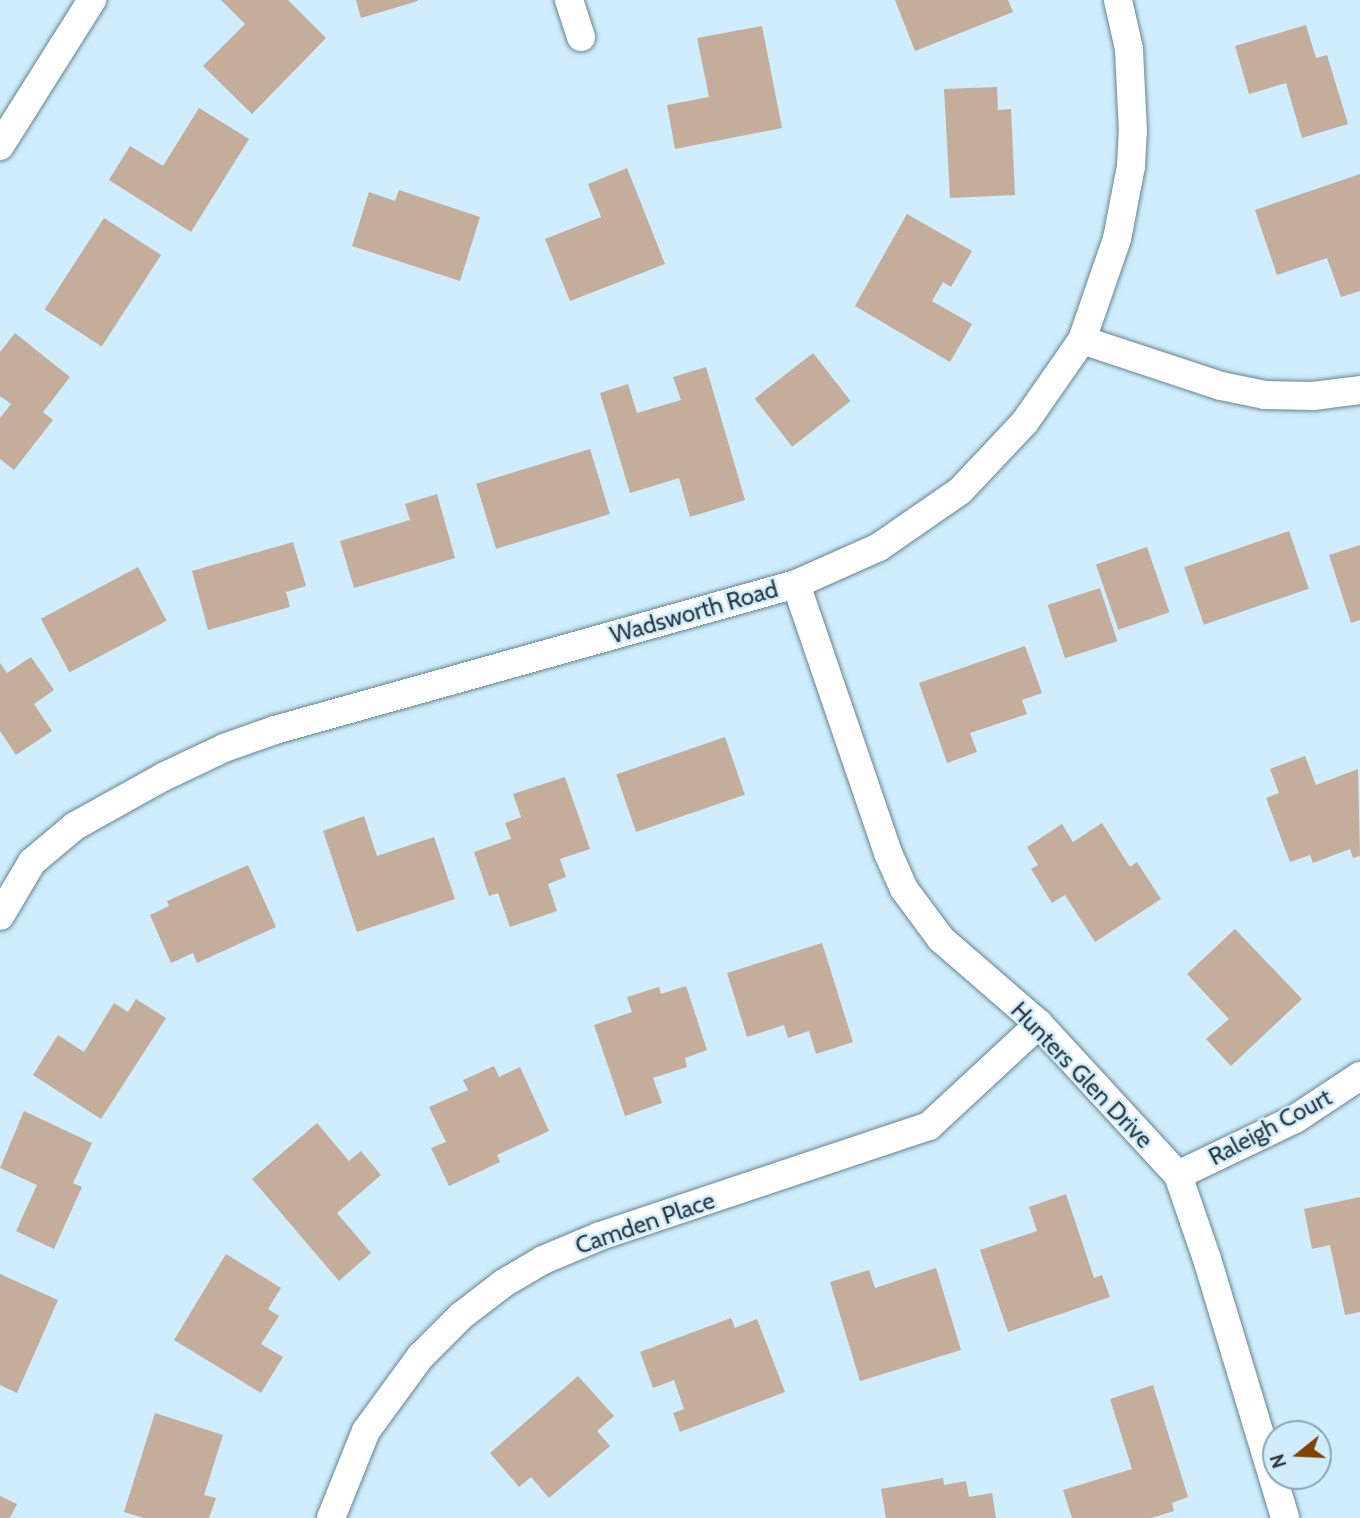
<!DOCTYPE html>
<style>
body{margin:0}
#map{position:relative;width:1360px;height:1518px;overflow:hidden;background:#cfedfc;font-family:Cabin,sans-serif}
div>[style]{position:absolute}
.building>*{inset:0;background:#c5ad9c;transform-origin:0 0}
.roads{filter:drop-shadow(0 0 2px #688390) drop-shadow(0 0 2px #688390)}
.street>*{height:28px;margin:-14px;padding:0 14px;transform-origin:14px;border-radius:14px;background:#fff}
span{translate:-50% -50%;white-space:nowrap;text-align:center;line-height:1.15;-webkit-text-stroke:5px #cfedfc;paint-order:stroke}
.street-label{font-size:24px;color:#2c383d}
.north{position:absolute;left:1262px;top:1420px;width:70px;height:70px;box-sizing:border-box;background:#cfedfc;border:2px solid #8ea5b0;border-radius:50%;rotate:252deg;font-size:19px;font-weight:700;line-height:28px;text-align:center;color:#2c383d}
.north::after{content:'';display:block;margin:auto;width:24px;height:32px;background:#814400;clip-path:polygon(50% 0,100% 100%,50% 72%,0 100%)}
</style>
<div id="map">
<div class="building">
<div style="clip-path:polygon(221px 0,288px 0,326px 38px,252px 114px,203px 66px,245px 24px)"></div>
<div style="clip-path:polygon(356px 0,418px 0,418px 1px,361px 18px)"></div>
<div style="clip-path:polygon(895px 0,1008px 0,1013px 12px,915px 51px)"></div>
<div style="clip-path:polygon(1306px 25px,1316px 58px,1327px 55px,1348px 124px,1302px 138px,1286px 83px,1249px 94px,1235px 46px)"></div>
<div style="clip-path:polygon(762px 26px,782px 128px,675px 149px,667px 105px,709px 97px,697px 38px)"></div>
<div style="clip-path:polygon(997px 87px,998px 110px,1011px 109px,1015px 195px,950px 198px,944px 89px)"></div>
<div style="clip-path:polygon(199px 108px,249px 139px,191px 232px,109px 180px,130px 146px,163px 166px)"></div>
<div style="clip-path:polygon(627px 168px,665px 264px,570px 301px,545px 239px,601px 217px,588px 184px)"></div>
<div style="clip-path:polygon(1360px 174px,1360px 291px,1341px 297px,1327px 258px,1277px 275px,1255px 210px)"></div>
<div style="clip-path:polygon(399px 190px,480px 217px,460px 281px,352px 246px,369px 192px,395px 201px)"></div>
<div style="clip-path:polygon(907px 214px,972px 251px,951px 287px,943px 282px,932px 301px,972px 324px,950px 362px,855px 306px)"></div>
<div style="left:104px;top:218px;width:68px;height:109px;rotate:33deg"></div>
<div style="clip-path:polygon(15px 333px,70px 377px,43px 412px,53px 420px,14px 470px,0 459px,0 418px,11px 404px,0 396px,0 352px)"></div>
<div style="left:813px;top:353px;width:61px;height:74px;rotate:52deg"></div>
<div style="clip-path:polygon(706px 367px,745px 500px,690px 517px,679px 478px,630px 493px,600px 393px,628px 384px,637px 413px,681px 400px,673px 377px)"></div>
<div style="left:590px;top:449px;width:68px;height:119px;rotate:73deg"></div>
<div style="clip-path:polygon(437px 494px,455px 558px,354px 588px,340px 541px,410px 520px,405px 504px)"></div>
<div style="left:1289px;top:531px;width:61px;height:111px;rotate:71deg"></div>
<div style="clip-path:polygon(293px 542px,306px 586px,286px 592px,290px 607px,208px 630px,192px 571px)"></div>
<div style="clip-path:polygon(1360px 545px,1360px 620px,1351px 623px,1329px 555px)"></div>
<div style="left:1147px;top:547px;width:69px;height:54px;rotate:71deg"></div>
<div style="left:138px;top:567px;width:61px;height:110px;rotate:62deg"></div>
<div style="left:1100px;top:588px;width:56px;height:55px;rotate:72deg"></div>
<div style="clip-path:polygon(1025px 646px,1042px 693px,1022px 700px,1027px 714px,970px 733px,977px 752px,947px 763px,919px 683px)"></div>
<div style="clip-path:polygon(31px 657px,54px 690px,34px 704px,52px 731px,16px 755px,0 731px,0 663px,7px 673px)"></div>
<div style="left:725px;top:737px;width:61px;height:115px;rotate:71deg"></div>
<div style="clip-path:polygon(1305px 756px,1316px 785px,1358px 769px,1360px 856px,1353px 858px,1350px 849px,1313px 863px,1310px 855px,1290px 862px,1266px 798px,1279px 793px,1270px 769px)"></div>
<div style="clip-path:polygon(565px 777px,590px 849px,560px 859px,566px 877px,548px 884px,557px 911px,510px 927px,498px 893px,489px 896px,474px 852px,511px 839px,505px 823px,521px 817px,513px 794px)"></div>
<div style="clip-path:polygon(364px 816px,377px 856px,434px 837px,455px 899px,357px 932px,323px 831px)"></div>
<div style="clip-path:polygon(1102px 823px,1130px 867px,1137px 862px,1161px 899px,1095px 942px,1065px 895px,1052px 903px,1031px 869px,1038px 865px,1027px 847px,1062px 824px,1073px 842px)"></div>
<div style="clip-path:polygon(248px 865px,276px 927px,197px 963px,193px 953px,171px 963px,150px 915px,169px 906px,167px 901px)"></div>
<div style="clip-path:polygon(1235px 929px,1302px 999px,1231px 1066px,1206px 1039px,1229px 1019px,1187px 974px)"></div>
<div style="clip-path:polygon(822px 943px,853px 1042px,816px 1054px,809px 1031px,788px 1038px,784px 1025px,747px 1037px,727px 973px)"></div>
<div style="clip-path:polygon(686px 986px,707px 1050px,685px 1058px,687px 1067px,653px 1078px,662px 1103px,625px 1116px,594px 1025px,632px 1012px,627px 997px,659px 987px,661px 994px)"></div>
<div style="clip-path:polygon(136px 999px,166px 1018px,101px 1119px,33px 1075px,58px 1035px,84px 1052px,114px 1003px,128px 1012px)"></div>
<div style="clip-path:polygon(494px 1066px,499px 1077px,520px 1067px,549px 1131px,497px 1155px,500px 1162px,449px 1186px,431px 1148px,446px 1142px,429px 1107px,468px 1090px,463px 1080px)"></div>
<div style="clip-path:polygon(24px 1111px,92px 1143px,73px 1183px,82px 1187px,54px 1249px,16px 1231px,37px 1185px,0 1168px)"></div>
<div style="clip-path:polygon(317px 1123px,349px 1161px,361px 1151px,381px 1175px,337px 1213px,371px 1253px,339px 1281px,252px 1179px)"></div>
<div style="clip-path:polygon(1066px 1194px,1094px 1278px,1102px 1275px,1110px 1297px,1008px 1332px,980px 1250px,1037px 1231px,1029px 1207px)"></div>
<div style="clip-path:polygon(1360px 1197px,1360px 1312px,1345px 1315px,1330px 1245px,1312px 1249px,1304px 1209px)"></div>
<div style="clip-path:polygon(226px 1254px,281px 1288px,268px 1309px,279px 1316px,261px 1344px,283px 1357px,261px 1393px,174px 1340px)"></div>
<div style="clip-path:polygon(936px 1268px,961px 1350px,860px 1381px,830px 1282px,869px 1270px,875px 1288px)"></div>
<div style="clip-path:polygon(0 1274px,58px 1300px,17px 1393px,0 1385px)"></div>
<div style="clip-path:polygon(731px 1318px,735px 1328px,757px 1319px,785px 1392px,680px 1432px,673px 1413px,684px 1409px,674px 1380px,653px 1388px,640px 1352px)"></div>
<div style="clip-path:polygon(578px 1376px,614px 1416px,597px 1431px,610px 1446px,549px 1498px,531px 1477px,519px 1487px,490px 1453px)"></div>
<div style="clip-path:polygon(1153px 1385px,1188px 1497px,1172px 1503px,1174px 1511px,1151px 1518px,1072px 1518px,1063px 1490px,1132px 1469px,1110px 1399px)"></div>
<div style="clip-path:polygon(155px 1413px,223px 1435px,204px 1495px,216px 1498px,209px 1518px,144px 1518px,124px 1512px)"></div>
<div style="clip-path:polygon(943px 1478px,944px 1485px,966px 1481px,969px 1497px,992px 1493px,996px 1518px,886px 1518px,881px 1489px)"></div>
<div style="clip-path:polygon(0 1496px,17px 1504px,10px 1518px,0 1518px)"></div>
</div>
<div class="roads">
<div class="street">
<div style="left:569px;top:0;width:39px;rotate:72deg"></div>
<div style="left:0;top:146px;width:173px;rotate:-57.8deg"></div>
<div style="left:1082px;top:340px;width:146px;rotate:18.3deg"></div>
<div style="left:1221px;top:386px;width:45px;rotate:11.6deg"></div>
<div style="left:1265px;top:395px;width:48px;rotate:1.2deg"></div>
<div style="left:1313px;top:396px;width:47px;rotate:-7.3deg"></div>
<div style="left:796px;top:584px;width:284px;rotate:71.1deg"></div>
<div style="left:888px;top:853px;width:39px;rotate:66deg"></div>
<div style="left:904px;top:889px;width:62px;rotate:53.5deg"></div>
<div style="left:941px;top:939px;width:130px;rotate:40.9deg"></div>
<div style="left:1039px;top:1024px;width:205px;rotate:47.4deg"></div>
<div style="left:1178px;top:1175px;width:89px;rotate:71deg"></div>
<div style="left:1207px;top:1259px;width:270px;rotate:73.2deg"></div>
<div style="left:0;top:916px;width:63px;rotate:-59.3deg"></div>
<div style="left:32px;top:862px;width:56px;rotate:-39.9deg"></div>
<div style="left:75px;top:826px;width:101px;rotate:-29.1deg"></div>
<div style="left:163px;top:777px;width:68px;rotate:-25.4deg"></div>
<div style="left:224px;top:748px;width:54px;rotate:-19.4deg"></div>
<div style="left:275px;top:730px;width:541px;rotate:-15.65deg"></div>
<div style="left:796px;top:584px;width:91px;rotate:-24deg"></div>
<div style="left:879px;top:547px;width:98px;rotate:-34.7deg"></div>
<div style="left:960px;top:491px;width:95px;rotate:-46.7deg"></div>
<div style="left:1025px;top:422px;width:100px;rotate:-55.2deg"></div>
<div style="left:1082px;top:340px;width:107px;rotate:-70.9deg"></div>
<div style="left:1117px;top:239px;width:74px;rotate:-79.1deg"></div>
<div style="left:1131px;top:166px;width:34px;rotate:-87deg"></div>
<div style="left:1133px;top:132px;width:83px;rotate:-92.8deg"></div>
<div style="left:1129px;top:49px;width:50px;rotate:-102.7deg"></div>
<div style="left:1178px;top:1175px;width:130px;rotate:-25.6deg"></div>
<div style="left:1295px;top:1119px;width:78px;rotate:-33.5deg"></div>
<div style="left:331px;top:1518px;width:94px;rotate:-68.1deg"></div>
<div style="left:366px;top:1431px;width:92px;rotate:-53.9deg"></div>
<div style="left:420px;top:1357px;width:58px;rotate:-45deg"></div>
<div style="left:461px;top:1316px;width:54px;rotate:-37.5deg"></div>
<div style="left:504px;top:1283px;width:45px;rotate:-30.5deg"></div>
<div style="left:543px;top:1260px;width:62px;rotate:-22.8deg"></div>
<div style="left:600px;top:1236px;width:347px;rotate:-18.5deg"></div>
<div style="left:929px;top:1126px;width:150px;rotate:-42.8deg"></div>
</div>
</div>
<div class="street-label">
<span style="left:694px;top:612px;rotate:-16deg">Wadsworth Road</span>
<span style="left:1082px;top:1075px;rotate:46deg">Hunters Glen Drive</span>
<span style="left:1270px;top:1127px;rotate:-28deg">Raleigh Court</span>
<span style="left:645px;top:1223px;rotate:-19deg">Camden Place</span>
</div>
<div class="north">N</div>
</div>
